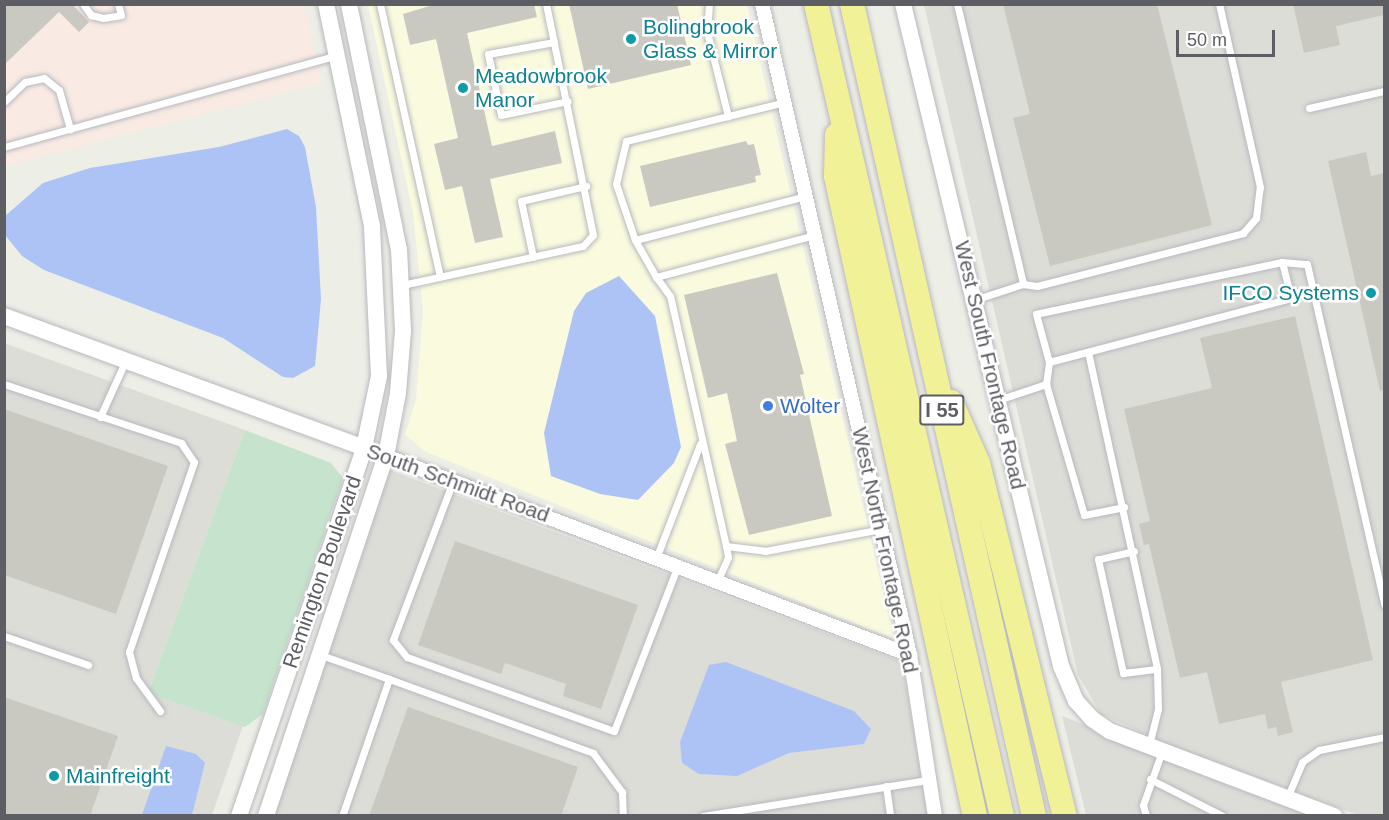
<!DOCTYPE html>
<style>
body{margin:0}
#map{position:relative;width:1389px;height:820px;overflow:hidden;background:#edeee6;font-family:Arial,sans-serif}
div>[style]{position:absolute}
.commercial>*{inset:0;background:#f9fade}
.industrial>*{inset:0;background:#ddddd8}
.medical>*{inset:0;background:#f9ebe4}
.green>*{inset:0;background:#c5e3cd}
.water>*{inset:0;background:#adc3f6}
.building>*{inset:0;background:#c9c9c2}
.roads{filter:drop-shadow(0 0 2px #b8b8be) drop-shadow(0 0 2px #b8b8be)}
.service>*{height:7px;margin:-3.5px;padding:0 3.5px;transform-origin:3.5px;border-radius:3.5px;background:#fff}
.minor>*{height:14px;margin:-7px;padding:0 7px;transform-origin:7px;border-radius:7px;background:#fff}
.tertiary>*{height:16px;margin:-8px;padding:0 8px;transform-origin:8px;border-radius:8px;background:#fff}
.motorway>*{height:24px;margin:-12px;padding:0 12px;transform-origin:12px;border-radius:12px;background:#f1f298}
.dots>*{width:16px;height:16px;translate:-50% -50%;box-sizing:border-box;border:3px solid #fff;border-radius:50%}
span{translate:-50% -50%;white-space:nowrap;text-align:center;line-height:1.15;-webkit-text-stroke:5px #fff;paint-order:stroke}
.shield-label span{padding:2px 4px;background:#fff;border:2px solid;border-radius:4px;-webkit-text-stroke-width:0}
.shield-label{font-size:20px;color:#5d5e64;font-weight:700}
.culture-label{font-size:21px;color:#0d838f}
.left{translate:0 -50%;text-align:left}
.right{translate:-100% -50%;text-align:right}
.street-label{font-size:21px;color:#5d5e64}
.shop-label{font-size:21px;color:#366cbe}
.frame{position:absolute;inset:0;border:6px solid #5d5e64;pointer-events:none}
.scale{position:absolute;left:1176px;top:30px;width:99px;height:27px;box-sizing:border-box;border:3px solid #5d5e64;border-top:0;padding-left:8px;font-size:18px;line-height:21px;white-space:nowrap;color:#5d5e64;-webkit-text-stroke:4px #fff;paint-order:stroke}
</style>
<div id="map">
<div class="commercial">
<div style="clip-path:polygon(368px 5px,747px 5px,894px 639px,426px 452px,405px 435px,416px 399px,423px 311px,413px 213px)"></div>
</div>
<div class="industrial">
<div style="clip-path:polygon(924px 5px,1384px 5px,1384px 815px,1358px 815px,1170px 745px,1101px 714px,1078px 675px)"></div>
<div style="clip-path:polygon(4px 343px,245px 430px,148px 693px,243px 726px,212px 815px,5px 815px)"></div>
<div style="clip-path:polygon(389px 470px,902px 662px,928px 815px,270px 816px)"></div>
<div style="clip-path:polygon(1062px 716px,1319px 815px,1086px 815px)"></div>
</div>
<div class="medical">
<div style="clip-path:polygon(5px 5px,304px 5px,323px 83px,5px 166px)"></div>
</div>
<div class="green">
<div style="clip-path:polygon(245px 430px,331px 463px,343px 478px,263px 714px,245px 727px,148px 693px)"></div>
</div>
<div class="water">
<div style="clip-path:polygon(287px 129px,299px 136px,305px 147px,316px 207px,321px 299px,315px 366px,293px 378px,283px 377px,223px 338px,44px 270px,22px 256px,5px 235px,5px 216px,43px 183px,90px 168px,219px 147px)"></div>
<div style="clip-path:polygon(619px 276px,655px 316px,681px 447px,674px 463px,638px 500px,600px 494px,551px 476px,544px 433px,574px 311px,586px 293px)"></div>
<div style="clip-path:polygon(726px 662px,854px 711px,871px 729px,864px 744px,789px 753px,737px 776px,699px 774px,682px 763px,680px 742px,709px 665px)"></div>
<div style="clip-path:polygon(166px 746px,196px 754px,205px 763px,193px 811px,191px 815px,142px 815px)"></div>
</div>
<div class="building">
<div style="clip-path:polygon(4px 4px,72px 4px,89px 22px,79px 32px,59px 12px,4px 65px)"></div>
<div style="clip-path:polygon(436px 4px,534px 4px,537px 17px,467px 33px,492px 146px,555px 131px,562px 163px,490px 179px,503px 237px,475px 243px,462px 186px,445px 190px,434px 144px,458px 138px,436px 39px,410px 45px,403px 14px)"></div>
<div style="clip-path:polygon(569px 4px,677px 4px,691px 65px,588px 89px)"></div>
<div style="clip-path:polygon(1003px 4px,1157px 4px,1212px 225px,1050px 266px,1013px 118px,1030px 114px)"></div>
<div style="clip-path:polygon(1293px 4px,1384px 4px,1384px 15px,1336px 26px,1340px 45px,1304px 53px)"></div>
<div style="clip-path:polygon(746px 141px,748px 145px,754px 144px,761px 175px,755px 176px,756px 182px,650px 207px,640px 166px)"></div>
<div style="clip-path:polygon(1366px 152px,1371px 176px,1384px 173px,1384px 390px,1380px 391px,1328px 161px)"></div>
<div style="clip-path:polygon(777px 273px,804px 374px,800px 375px,832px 516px,749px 535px,725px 444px,737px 441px,727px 393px,708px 398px,684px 295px)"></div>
<div style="clip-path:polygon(1295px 316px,1373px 660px,1281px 682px,1293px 732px,1278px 736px,1276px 727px,1268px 729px,1265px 714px,1219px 724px,1207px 672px,1180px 678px,1149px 544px,1144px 545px,1139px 524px,1150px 521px,1124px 409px,1212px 388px,1200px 338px)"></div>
<div style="clip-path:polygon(4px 409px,168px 466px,116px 614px,4px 575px)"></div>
<div style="clip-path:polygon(455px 541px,638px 605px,601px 709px,563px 696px,566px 684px,505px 663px,501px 674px,418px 645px)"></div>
<div style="clip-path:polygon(4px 697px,118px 736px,90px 816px,4px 816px)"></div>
<div style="clip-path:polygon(408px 707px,578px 767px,561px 816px,369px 816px)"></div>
</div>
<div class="roads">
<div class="service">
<div style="left:83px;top:4px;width:14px;rotate:54deg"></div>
<div style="left:91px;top:15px;width:12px;rotate:14deg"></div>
<div style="left:103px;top:18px;width:18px;rotate:-9deg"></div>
<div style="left:121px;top:15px;width:11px;rotate:-105deg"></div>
<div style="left:380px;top:4px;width:279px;rotate:77.6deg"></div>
<div style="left:709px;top:4px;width:28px;rotate:94deg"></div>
<div style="left:707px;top:32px;width:87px;rotate:76deg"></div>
<div style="left:957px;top:4px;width:288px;rotate:76.7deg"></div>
<div style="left:1023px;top:284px;width:52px;rotate:161.9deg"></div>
<div style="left:554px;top:42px;width:67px;rotate:169.7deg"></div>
<div style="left:488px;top:54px;width:62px;rotate:78deg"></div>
<div style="left:501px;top:115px;width:68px;rotate:-11.8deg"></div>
<div style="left:4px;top:102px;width:29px;rotate:-44deg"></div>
<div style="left:25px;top:82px;width:19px;rotate:-12deg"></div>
<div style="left:44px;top:78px;width:19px;rotate:39deg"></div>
<div style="left:59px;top:90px;width:41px;rotate:74.2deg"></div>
<div style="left:1309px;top:108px;width:77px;rotate:-12.8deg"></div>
<div style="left:4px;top:147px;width:345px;rotate:-15.4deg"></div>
<div style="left:635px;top:240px;width:59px;rotate:-108.7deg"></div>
<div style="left:616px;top:184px;width:44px;rotate:-76.9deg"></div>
<div style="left:626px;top:141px;width:164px;rotate:-13.8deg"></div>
<div style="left:533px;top:257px;width:57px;rotate:-102.1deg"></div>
<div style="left:521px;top:201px;width:67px;rotate:-13deg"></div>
<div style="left:1282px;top:262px;width:25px;rotate:5deg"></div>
<div style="left:1307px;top:264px;width:349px;rotate:77.2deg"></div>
<div style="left:656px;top:277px;width:43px;rotate:-119.6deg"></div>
<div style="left:635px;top:240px;width:177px;rotate:-14.4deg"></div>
<div style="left:1023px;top:284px;width:14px;rotate:8deg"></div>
<div style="left:1037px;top:286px;width:213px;rotate:-14.4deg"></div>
<div style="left:1243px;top:233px;width:20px;rotate:-49deg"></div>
<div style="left:1256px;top:218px;width:31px;rotate:-83deg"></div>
<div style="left:1260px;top:187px;width:188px;rotate:-102.6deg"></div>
<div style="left:402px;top:285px;width:185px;rotate:-12.2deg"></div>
<div style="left:583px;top:246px;width:15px;rotate:-48deg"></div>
<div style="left:593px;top:235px;width:236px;rotate:-101.5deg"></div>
<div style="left:1088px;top:352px;width:324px;rotate:77.7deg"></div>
<div style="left:1157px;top:669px;width:40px;rotate:88.6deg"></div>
<div style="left:1158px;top:709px;width:38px;rotate:104deg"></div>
<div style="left:4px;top:384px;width:187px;rotate:18.4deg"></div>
<div style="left:181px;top:443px;width:23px;rotate:56deg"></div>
<div style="left:194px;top:462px;width:201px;rotate:108.9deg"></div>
<div style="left:129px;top:652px;width:27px;rotate:75deg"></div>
<div style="left:136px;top:678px;width:41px;rotate:54deg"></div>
<div style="left:1046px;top:384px;width:136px;rotate:73.8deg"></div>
<div style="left:1084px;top:515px;width:41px;rotate:-11.3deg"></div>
<div style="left:998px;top:400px;width:51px;rotate:-18.4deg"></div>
<div style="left:1046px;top:384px;width:22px;rotate:-82deg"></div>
<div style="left:1049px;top:362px;width:250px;rotate:-14.8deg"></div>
<div style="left:1291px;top:298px;width:37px;rotate:-104deg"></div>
<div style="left:1282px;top:262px;width:251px;rotate:168.1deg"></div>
<div style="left:1036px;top:314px;width:50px;rotate:74.8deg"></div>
<div style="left:100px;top:417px;width:60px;rotate:-65.6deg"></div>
<div style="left:453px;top:481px;width:170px;rotate:110.7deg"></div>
<div style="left:393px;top:640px;width:22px;rotate:51deg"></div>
<div style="left:407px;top:657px;width:220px;rotate:19.7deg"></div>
<div style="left:614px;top:731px;width:175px;rotate:-68.9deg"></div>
<div style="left:726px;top:546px;width:39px;rotate:7deg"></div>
<div style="left:765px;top:551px;width:118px;rotate:-10.7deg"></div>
<div style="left:1134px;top:551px;width:37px;rotate:167deg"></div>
<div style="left:1098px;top:559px;width:117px;rotate:77.6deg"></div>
<div style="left:1123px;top:673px;width:34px;rotate:-7deg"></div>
<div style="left:657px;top:556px;width:120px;rotate:-69deg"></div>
<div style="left:717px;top:582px;width:27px;rotate:-66deg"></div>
<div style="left:728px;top:557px;width:11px;rotate:-100deg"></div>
<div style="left:726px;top:546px;width:256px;rotate:-102.6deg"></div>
<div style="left:670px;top:296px;width:24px;rotate:-126deg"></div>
<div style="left:656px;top:277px;width:164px;rotate:-14.8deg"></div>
<div style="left:4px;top:636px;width:89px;rotate:19deg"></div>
<div style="left:321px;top:655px;width:72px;rotate:19.4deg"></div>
<div style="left:389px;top:679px;width:145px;rotate:108.9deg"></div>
<div style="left:389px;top:679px;width:217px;rotate:19.9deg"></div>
<div style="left:593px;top:753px;width:49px;rotate:53.4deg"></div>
<div style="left:622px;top:792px;width:24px;rotate:88deg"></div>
<div style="left:1150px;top:779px;width:82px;rotate:26.9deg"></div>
<div style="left:886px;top:786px;width:30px;rotate:82deg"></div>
<div style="left:1287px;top:798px;width:39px;rotate:-67deg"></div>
<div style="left:1302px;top:762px;width:21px;rotate:-35deg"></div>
<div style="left:1319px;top:750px;width:66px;rotate:-11.3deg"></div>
<div style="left:703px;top:816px;width:229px;rotate:-9.1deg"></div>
<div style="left:1146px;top:816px;width:11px;rotate:-105deg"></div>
<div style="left:1143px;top:805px;width:57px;rotate:-70.6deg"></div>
</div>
<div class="minor">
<div style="left:762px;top:4px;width:668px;rotate:77.19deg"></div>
<div style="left:910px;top:655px;width:163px;rotate:81.2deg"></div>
<div style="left:386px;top:456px;width:561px;rotate:20.8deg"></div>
</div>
<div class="tertiary">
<div style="left:903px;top:4px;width:681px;rotate:76.58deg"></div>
<div style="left:1061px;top:666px;width:38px;rotate:67deg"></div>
<div style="left:1076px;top:701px;width:24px;rotate:48deg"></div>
<div style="left:1092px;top:719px;width:22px;rotate:34deg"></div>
<div style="left:1110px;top:731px;width:240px;rotate:20.8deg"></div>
<div style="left:4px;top:316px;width:392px;rotate:20.1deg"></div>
<div style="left:239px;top:816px;width:389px;rotate:-71.2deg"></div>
<div style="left:364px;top:448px;width:74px;rotate:-78.2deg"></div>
<div style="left:379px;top:376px;width:150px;rotate:-92.7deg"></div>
<div style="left:372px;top:226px;width:227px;rotate:-101.7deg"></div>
<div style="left:266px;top:816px;width:379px;rotate:-71.6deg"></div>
<div style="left:386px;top:456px;width:64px;rotate:-79.2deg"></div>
<div style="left:398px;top:393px;width:62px;rotate:-85.4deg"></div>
<div style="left:403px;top:331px;width:81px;rotate:-92.8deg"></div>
<div style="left:399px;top:250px;width:251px;rotate:-101.5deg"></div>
</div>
<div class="motorway">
<div style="left:816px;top:4px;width:833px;rotate:77.1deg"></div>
<div style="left:852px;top:4px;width:832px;rotate:77.37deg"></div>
<div style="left:837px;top:135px;width:41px;rotate:91.4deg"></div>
<div style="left:836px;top:176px;width:655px;rotate:77.75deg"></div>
<div style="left:951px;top:402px;width:67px;rotate:66.1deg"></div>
<div style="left:978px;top:463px;width:364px;rotate:76.2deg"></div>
</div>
</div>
<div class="dots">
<div style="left:631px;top:39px;background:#0f9aa8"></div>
<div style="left:463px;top:88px;background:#0f9aa8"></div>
<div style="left:1371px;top:293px;background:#0f9aa8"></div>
<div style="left:768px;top:406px;background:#3f7fe0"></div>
<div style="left:54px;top:776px;background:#0f9aa8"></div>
</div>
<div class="shield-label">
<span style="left:942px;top:410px">I 55</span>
</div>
<div class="culture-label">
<span class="left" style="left:643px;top:39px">Bolingbrook<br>Glass &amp; Mirror</span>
<span class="left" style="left:475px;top:88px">Meadowbrook<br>Manor</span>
<span class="right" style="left:1359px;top:293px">IFCO Systems</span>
<span class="left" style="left:66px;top:776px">Mainfreight</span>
</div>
<div class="street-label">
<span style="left:990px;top:365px;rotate:77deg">West South Frontage Road</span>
<span style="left:458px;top:483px;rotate:20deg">South Schmidt Road</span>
<span style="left:885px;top:550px;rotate:78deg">West North Frontage Road</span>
<span style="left:322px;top:572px;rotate:-71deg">Remington Boulevard</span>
</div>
<div class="shop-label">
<span class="left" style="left:780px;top:406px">Wolter</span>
</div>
<div class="frame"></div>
<div class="scale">50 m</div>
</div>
